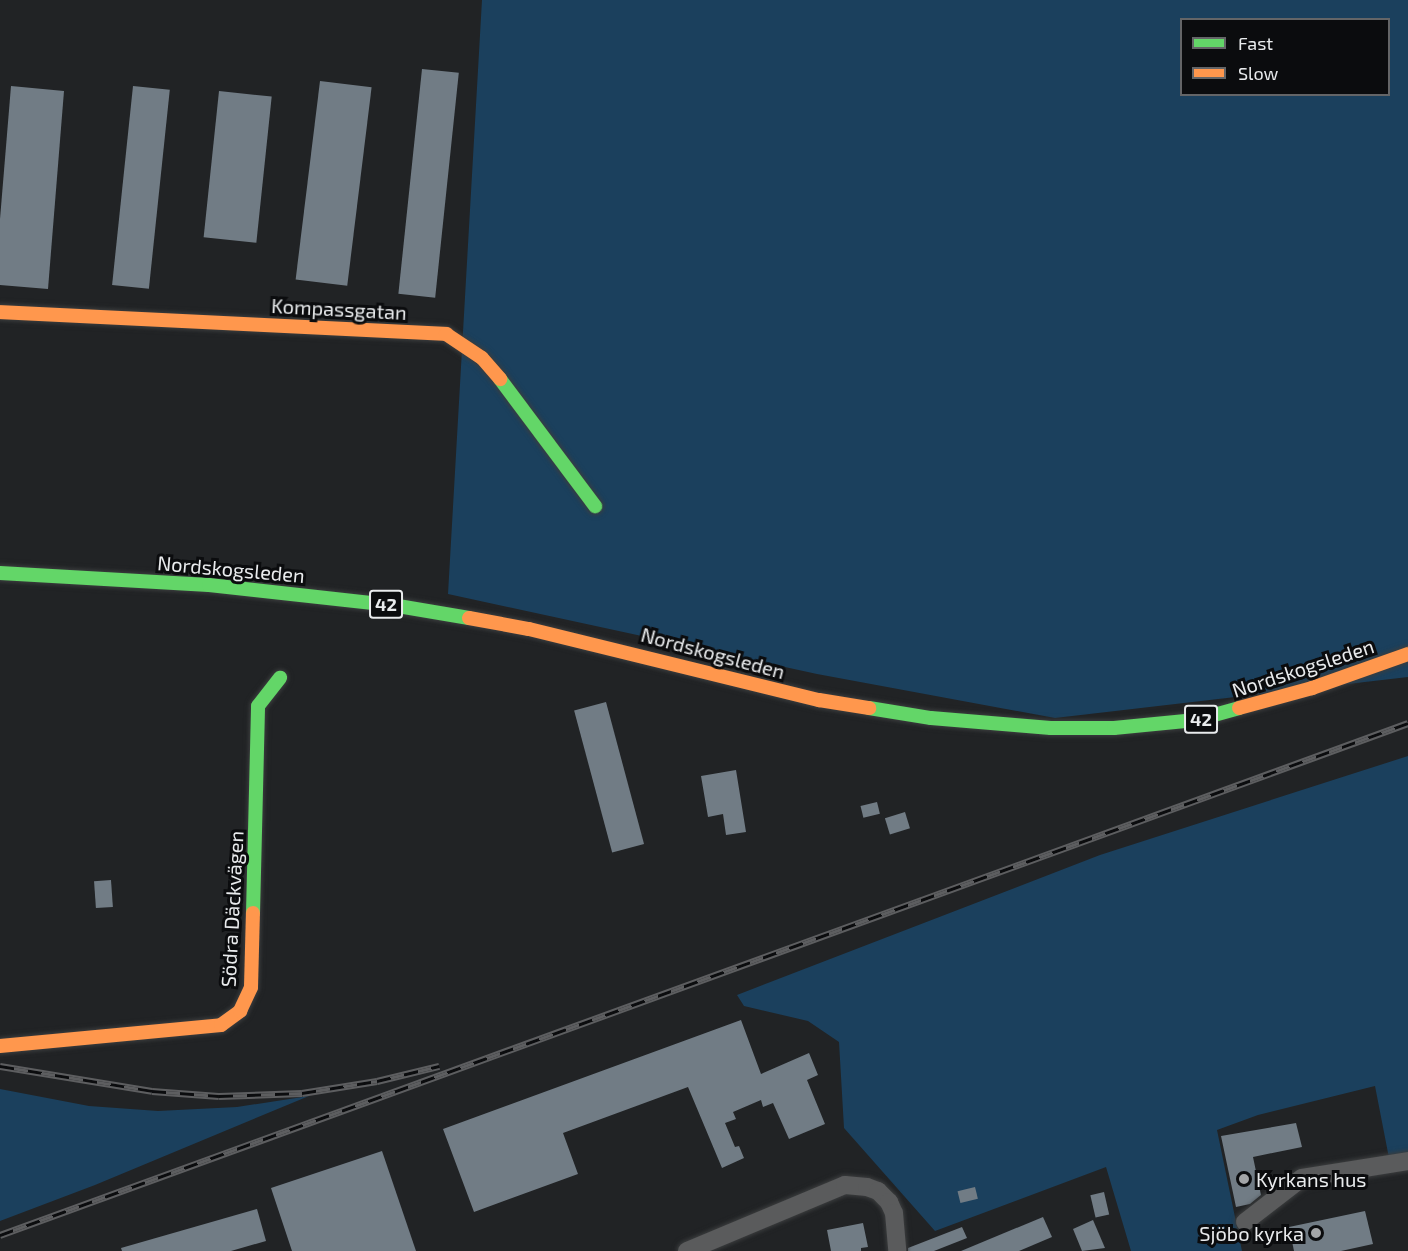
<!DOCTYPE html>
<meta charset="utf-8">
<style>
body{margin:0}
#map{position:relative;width:1408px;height:1251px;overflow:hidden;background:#212325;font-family:"Exo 2",sans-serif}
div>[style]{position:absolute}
.green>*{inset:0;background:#1b405d}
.building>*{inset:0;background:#717c85;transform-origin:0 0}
.roads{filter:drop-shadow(0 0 2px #3b3d3e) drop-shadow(0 0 2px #3b3d3e)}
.street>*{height:18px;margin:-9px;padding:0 9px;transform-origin:9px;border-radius:9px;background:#5a5b5c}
.fast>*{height:14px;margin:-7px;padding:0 7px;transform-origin:7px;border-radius:7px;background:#63d668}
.slow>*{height:14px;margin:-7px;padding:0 7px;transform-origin:7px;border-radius:7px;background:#ff974d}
.rail>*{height:7px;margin-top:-3.5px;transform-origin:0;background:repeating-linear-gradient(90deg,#0b0c0e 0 14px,#5d5e60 0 28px);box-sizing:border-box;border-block:2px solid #5d5e60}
.dots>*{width:16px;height:16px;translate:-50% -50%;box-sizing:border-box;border:3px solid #0b0c0e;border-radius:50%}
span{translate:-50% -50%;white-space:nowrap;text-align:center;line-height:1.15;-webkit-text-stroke:6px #0b0c0e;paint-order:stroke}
.shield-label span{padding:2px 4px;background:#0b0c0e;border:2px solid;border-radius:4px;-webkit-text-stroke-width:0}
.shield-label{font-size:18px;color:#e9ebed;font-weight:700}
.street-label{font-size:20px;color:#e9ebed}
.poi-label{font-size:20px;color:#e9ebed}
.left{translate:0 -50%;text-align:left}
.right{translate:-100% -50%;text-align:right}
.legend{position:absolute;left:1180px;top:18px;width:210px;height:78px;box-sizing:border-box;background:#0b0c0e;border:2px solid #646567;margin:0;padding:8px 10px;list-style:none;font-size:18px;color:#e9ebed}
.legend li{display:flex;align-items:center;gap:12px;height:30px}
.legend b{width:30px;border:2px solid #646567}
</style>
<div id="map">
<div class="green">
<div style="clip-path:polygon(evenodd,482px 0,1408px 0,1408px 677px,1055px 718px,817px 674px,448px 594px,482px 0,1182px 20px,1388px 20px,1388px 94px,1182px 94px,1182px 20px)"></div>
<div style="clip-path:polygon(1408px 756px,1408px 1153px,1389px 1158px,1375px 1086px,1258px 1115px,1217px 1130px,1242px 1251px,1131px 1251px,1106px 1167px,935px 1231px,844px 1128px,839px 1042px,808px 1021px,744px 1006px,737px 995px,1100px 855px)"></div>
<div style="clip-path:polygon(0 1089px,89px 1106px,158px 1111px,237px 1107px,309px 1096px,95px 1185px,0 1221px)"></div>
</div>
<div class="building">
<div style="left:422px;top:69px;width:37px;height:226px;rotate:6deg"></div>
<div style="left:320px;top:81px;width:52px;height:200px;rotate:7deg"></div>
<div style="clip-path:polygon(11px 86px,64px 91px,48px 289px,0 285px,0 219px)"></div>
<div style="left:133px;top:86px;width:37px;height:200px;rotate:6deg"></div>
<div style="left:219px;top:91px;width:53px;height:147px;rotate:6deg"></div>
<div style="left:606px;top:702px;width:147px;height:33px;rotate:75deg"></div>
<div style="clip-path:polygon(736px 770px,746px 832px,726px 835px,723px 814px,708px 817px,701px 776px)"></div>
<div style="left:877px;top:802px;width:12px;height:17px;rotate:76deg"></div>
<div style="left:905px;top:812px;width:17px;height:21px;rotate:73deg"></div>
<div style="left:111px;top:880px;width:27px;height:17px;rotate:86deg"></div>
<div style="clip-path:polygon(741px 1020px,761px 1074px,809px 1053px,818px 1075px,807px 1080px,825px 1124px,789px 1139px,773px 1103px,763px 1107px,761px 1100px,733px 1112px,736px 1119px,725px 1123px,735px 1147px,739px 1146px,744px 1158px,722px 1168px,688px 1087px,563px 1133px,578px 1174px,474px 1212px,443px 1129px)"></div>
<div style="clip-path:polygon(1296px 1123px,1302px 1147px,1253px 1157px,1261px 1195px,1250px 1204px,1236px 1207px,1221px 1136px)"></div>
<div style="clip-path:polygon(382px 1151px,416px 1251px,292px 1251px,271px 1188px)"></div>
<div style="left:975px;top:1187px;width:12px;height:18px;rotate:76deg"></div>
<div style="left:1104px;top:1192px;width:23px;height:14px;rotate:77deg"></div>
<div style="clip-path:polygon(257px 1209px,266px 1241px,231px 1251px,122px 1251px,121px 1248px)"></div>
<div style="clip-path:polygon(1365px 1211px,1373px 1244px,1341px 1251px,1294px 1251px,1289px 1227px)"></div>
<div style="clip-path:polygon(1043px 1217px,1052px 1237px,1019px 1251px,961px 1251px)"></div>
<div style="clip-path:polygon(1093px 1220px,1105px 1248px,1082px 1251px,1073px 1229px)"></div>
<div style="clip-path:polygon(863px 1223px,868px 1247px,861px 1248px,861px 1251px,831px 1251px,827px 1230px)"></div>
<div style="clip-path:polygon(962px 1227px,967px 1238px,934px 1251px,908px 1251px,908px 1248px)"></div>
</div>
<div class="roads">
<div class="street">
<div style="left:1245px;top:1222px;width:72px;rotate:-37.7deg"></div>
<div style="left:1302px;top:1178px;width:107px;rotate:-9.1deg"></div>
<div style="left:687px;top:1251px;width:171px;rotate:-22.7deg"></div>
<div style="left:845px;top:1185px;width:22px;rotate:5deg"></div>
<div style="left:867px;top:1187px;width:12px;rotate:20deg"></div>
<div style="left:878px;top:1191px;width:16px;rotate:45deg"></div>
<div style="left:889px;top:1202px;width:12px;rotate:66deg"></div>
<div style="left:894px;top:1213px;width:38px;rotate:85deg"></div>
</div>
<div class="fast">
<div style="left:500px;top:379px;width:159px;rotate:53.2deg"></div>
<div style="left:0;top:573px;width:209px;rotate:3.3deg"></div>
<div style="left:209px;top:585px;width:190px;rotate:6.3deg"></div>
<div style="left:398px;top:606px;width:72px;rotate:9.6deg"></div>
<div style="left:869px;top:708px;width:63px;rotate:9.2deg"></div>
<div style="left:931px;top:718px;width:120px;rotate:4.8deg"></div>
<div style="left:1051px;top:728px;width:63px"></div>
<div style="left:1114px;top:728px;width:82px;rotate:-5.6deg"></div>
<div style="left:1196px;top:720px;width:45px;rotate:-15.6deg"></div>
<div style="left:253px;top:913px;width:207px;rotate:-88.6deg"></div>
<div style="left:258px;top:706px;width:36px;rotate:-52deg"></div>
</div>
<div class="slow">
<div style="left:0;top:312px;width:447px;rotate:2.8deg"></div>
<div style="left:446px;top:334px;width:43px;rotate:33.7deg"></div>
<div style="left:482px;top:358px;width:28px;rotate:49deg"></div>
<div style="left:469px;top:618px;width:61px;rotate:10.4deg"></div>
<div style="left:529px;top:629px;width:299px;rotate:13.8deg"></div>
<div style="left:819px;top:700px;width:51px;rotate:9.1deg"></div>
<div style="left:1239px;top:708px;width:76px;rotate:-15.3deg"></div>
<div style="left:1312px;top:688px;width:102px;rotate:-19.5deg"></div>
<div style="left:0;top:1046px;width:222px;rotate:-5.4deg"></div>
<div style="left:221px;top:1025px;width:24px;rotate:-36deg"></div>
<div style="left:240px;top:1011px;width:26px;rotate:-65deg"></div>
<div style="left:251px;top:987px;width:74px;rotate:-88.5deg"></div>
</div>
</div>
<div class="rail">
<div style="left:0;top:1066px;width:154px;rotate:9.3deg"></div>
<div style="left:152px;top:1091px;width:67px;rotate:4.3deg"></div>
<div style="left:219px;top:1096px;width:83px;rotate:-2.1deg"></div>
<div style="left:302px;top:1093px;width:76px;rotate:-9.1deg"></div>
<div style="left:377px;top:1081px;width:64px;rotate:-13.6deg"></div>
<div style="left:0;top:1235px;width:1498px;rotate:-19.98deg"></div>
</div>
<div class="dots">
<div style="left:1244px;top:1179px;background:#a3a5a7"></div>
<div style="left:1316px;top:1233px;background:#a3a5a7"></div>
</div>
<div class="shield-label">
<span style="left:386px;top:604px">42</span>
<span style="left:1201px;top:719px">42</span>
</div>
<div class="street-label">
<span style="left:339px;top:309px;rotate:3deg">Kompassgatan</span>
<span style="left:231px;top:569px;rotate:5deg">Nordskogsleden</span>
<span style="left:713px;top:653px;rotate:15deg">Nordskogsleden</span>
<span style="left:1303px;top:668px;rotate:-18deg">Nordskogsleden</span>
<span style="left:232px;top:909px;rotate:-87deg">Södra Däckvägen</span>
</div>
<div class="poi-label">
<span class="left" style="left:1256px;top:1179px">Kyrkans hus</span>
<span class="right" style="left:1304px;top:1233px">Sjöbo kyrka</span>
</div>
<ul class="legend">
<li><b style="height:8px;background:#63d668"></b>Fast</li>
<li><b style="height:8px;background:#ff974d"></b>Slow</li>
</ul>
</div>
